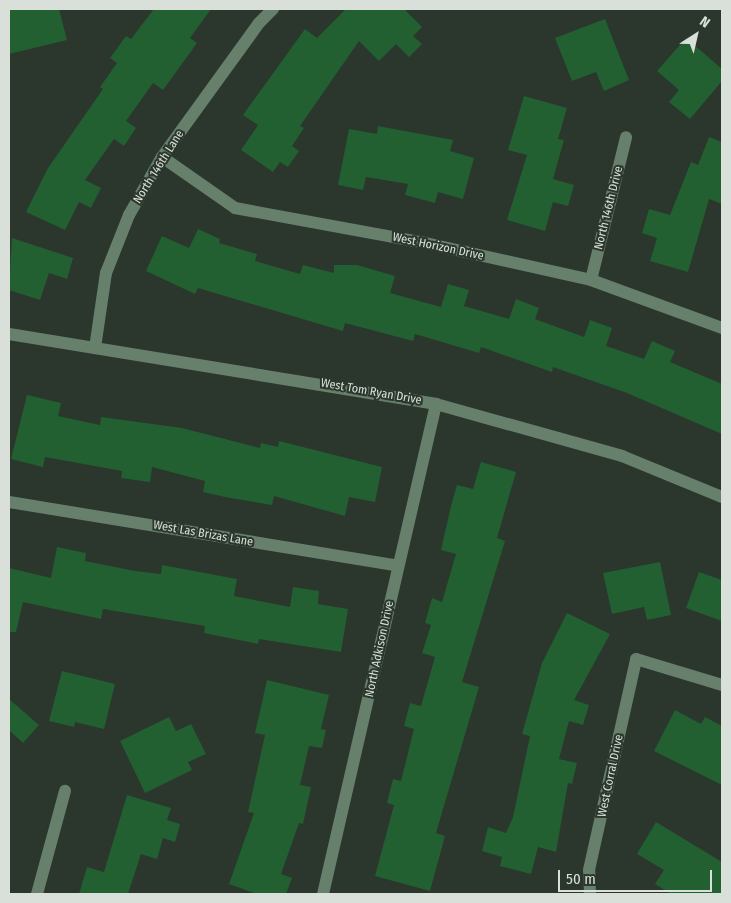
<!DOCTYPE html>
<style>
body{margin:0}
#map{position:relative;width:731px;height:903px;overflow:hidden;background:#2b372c;font-family:"Fira Sans Condensed",sans-serif}
div>[style]{position:absolute}
.building>*{inset:0;background:#225f31}
.minor>*{height:12px;margin:-6px;padding:0 6px;transform-origin:6px;border-radius:6px;background:#67806b}
span{translate:-50% -50%;white-space:nowrap;text-align:center;line-height:1.15;-webkit-text-stroke:4px #2b372c;paint-order:stroke}
.street-label{font-size:12px;color:#d8e0d9}
.frame{position:absolute;inset:0;border:10px solid #d8e0d9;pointer-events:none}
.north{position:absolute;left:671px;top:10px;width:50px;height:50px;-webkit-text-stroke:4px #2b372c;paint-order:stroke;rotate:35deg;font-size:14px;font-weight:700;line-height:20px;text-align:center;color:#d8e0d9}
.north::after{content:'';display:block;margin:auto;width:18px;height:22px;background:#d8e0d9;clip-path:polygon(50% 0,100% 100%,50% 72%,0 100%)}
.scale{position:absolute;left:558px;top:870px;width:154px;height:22px;box-sizing:border-box;border:2px solid #d8e0d9;border-top:0;padding-left:6px;font-size:15px;line-height:18px;white-space:nowrap;color:#d8e0d9;-webkit-text-stroke:4px #2b372c;paint-order:stroke}
</style>
<div id="map">
<div class="building">
<div style="clip-path:polygon(9px 9px,59px 9px,67px 40px,9px 54px)"></div>
<div style="clip-path:polygon(154px 9px,211px 9px,190px 38px,197px 43px,163px 90px,153px 83px,126px 121px,136px 128px,124px 146px,114px 139px,85px 180px,101px 188px,91px 208px,79px 202px,65px 230px,26px 212px,48px 168px,103px 89px,100px 87px,117px 63px,110px 58px,126px 36px,131px 39px)"></div>
<div style="clip-path:polygon(346px 9px,404px 9px,422px 27px,413px 36px,422px 44px,409px 57px,396px 44px,379px 61px,359px 41px,300px 126px,304px 128px,292px 146px,299px 151px,288px 167px,280px 162px,273px 172px,241px 150px,258px 125px,243px 115px,305px 29px,317px 38px)"></div>
<div style="clip-path:polygon(605px 19px,629px 80px,604px 91px,596px 72px,572px 81px,555px 38px)"></div>
<div style="clip-path:polygon(686px 38px,722px 69px,722px 81px,690px 119px,669px 102px,679px 90px,657px 71px)"></div>
<div style="clip-path:polygon(524px 96px,567px 108px,558px 139px,564px 140px,553px 179px,574px 185px,568px 206px,553px 202px,545px 231px,507px 220px,527px 155px,508px 150px)"></div>
<div style="clip-path:polygon(378px 126px,453px 140px,450px 151px,474px 158px,463px 199px,438px 192px,435px 203px,405px 195px,408px 184px,366px 177px,363px 190px,338px 185px,349px 129px,377px 134px)"></div>
<div style="clip-path:polygon(709px 137px,722px 142px,722px 204px,709px 199px,688px 272px,650px 261px,657px 238px,642px 233px,649px 209px,670px 215px,691px 162px,698px 165px)"></div>
<div style="clip-path:polygon(198px 229px,220px 239px,219px 243px,257px 254px,255px 261px,300px 274px,303px 265px,334px 273px,334px 265px,357px 265px,395px 276px,390px 293px,441px 307px,448px 284px,469px 290px,464px 306px,509px 319px,516px 299px,539px 308px,535px 319px,584px 337px,590px 320px,612px 328px,606px 346px,644px 359px,652px 341px,675px 351px,670px 362px,722px 384px,722px 434px,627px 393px,553px 367px,552px 372px,481px 347px,479px 353px,415px 334px,413px 341px,345px 323px,343px 331px,198px 288px,195px 294px,146px 271px,162px 236px,189px 248px)"></div>
<div style="clip-path:polygon(12px 238px,73px 258px,67px 279px,49px 273px,40px 300px,9px 290px)"></div>
<div style="clip-path:polygon(27px 395px,61px 403px,58px 416px,100px 425px,101px 417px,182px 428px,260px 448px,261px 443px,278px 447px,279px 441px,382px 467px,375px 502px,349px 497px,345px 516px,274px 496px,272px 505px,225px 497px,203px 492px,205px 481px,152px 467px,150px 482px,121px 478px,122px 471px,45px 457px,43px 467px,11px 459px)"></div>
<div style="clip-path:polygon(481px 462px,516px 472px,497px 538px,505px 541px,462px 682px,479px 687px,436px 833px,445px 836px,430px 891px,375px 876px,394px 805px,387px 803px,393px 779px,401px 781px,414px 729px,404px 726px,410px 703px,421px 706px,435px 657px,422px 653px,431px 625px,425px 623px,432px 598px,442px 602px,456px 554px,441px 550px,451px 506px,457px 485px,473px 489px)"></div>
<div style="clip-path:polygon(57px 547px,86px 553px,85px 561px,135px 571px,161px 574px,162px 565px,237px 579px,234px 596px,290px 607px,293px 587px,319px 591px,318px 604px,348px 609px,341px 652px,259px 639px,258px 644px,204px 633px,205px 626px,103px 609px,101px 619px,23px 602px,16px 632px,9px 632px,9px 568px,51px 578px)"></div>
<div style="clip-path:polygon(660px 562px,671px 615px,647px 620px,644px 607px,612px 614px,603px 573px)"></div>
<div style="clip-path:polygon(699px 572px,722px 580px,722px 621px,686px 608px)"></div>
<div style="clip-path:polygon(567px 613px,610px 634px,574px 700px,589px 705px,583px 725px,569px 721px,559px 759px,577px 763px,572px 784px,568px 783px,556px 852px,538px 847px,531px 874px,500px 866px,502px 857px,482px 851px,488px 827px,506px 833px,513px 817px,530px 736px,522px 734px,542px 663px)"></div>
<div style="clip-path:polygon(62px 671px,115px 684px,104px 729px,75px 722px,74px 727px,49px 721px)"></div>
<div style="clip-path:polygon(267px 680px,329px 695px,321px 729px,326px 730px,322px 748px,309px 746px,300px 785px,311px 787px,303px 824px,299px 823px,281px 874px,292px 878px,286px 894px,257px 894px,229px 884px,254px 813px,248px 812px,265px 735px,255px 733px)"></div>
<div style="clip-path:polygon(9px 699px,39px 725px,23px 743px,9px 730px)"></div>
<div style="clip-path:polygon(675px 710px,701px 724px,705px 717px,722px 726px,722px 785px,654px 751px)"></div>
<div style="clip-path:polygon(169px 717px,176px 731px,191px 724px,206px 754px,188px 762px,192px 770px,145px 793px,120px 741px)"></div>
<div style="clip-path:polygon(127px 795px,171px 808px,167px 820px,180px 824px,175px 842px,163px 838px,157px 859px,141px 854px,128px 894px,79px 894px,87px 867px,104px 872px)"></div>
<div style="clip-path:polygon(656px 822px,722px 862px,722px 894px,671px 894px,655px 884px,664px 870px,637px 854px)"></div>
</div>
<div class="minor">
<div style="left:162px;top:157px;width:89px;rotate:34.9deg"></div>
<div style="left:235px;top:208px;width:189px;rotate:10.4deg"></div>
<div style="left:421px;top:242px;width:174px;rotate:12.6deg"></div>
<div style="left:591px;top:280px;width:140px;rotate:20.1deg"></div>
<div style="left:591px;top:280px;width:147px;rotate:-76.2deg"></div>
<div style="left:9px;top:334px;width:433px;rotate:9.3deg"></div>
<div style="left:436px;top:404px;width:193px;rotate:15.6deg"></div>
<div style="left:622px;top:456px;width:108px;rotate:22.3deg"></div>
<div style="left:95px;top:348px;width:76px;rotate:-81.7deg"></div>
<div style="left:106px;top:273px;width:62px;rotate:-68.4deg"></div>
<div style="left:129px;top:215px;width:67px;rotate:-60.4deg"></div>
<div style="left:162px;top:157px;width:165px;rotate:-54.1deg"></div>
<div style="left:259px;top:23px;width:20px;rotate:-45deg"></div>
<div style="left:9px;top:502px;width:394px;rotate:9.3deg"></div>
<div style="left:37px;top:894px;width:107px;rotate:-74.8deg"></div>
<div style="left:323px;top:894px;width:503px;rotate:-77.01deg"></div>
<div style="left:590px;top:894px;width:24px;rotate:-92deg"></div>
<div style="left:589px;top:870px;width:216px;rotate:-77.4deg"></div>
<div style="left:636px;top:659px;width:90px;rotate:16.8deg"></div>
</div>
<div class="street-label">
<span style="left:159px;top:167px;rotate:-58deg">North 146th Lane</span>
<span style="left:609px;top:208px;rotate:-76deg">North 146th Drive</span>
<span style="left:438px;top:247px;rotate:12deg">West Horizon Drive</span>
<span style="left:371px;top:392px;rotate:10deg">West Tom Ryan Drive</span>
<span style="left:203px;top:534px;rotate:10deg">West Las Brizas Lane</span>
<span style="left:380px;top:649px;rotate:-78deg">North Adkison Drive</span>
<span style="left:611px;top:776px;rotate:-78deg">West Corral Drive</span>
</div>
<div class="frame"></div>
<div class="north">N</div>
<div class="scale">50 m</div>
</div>
